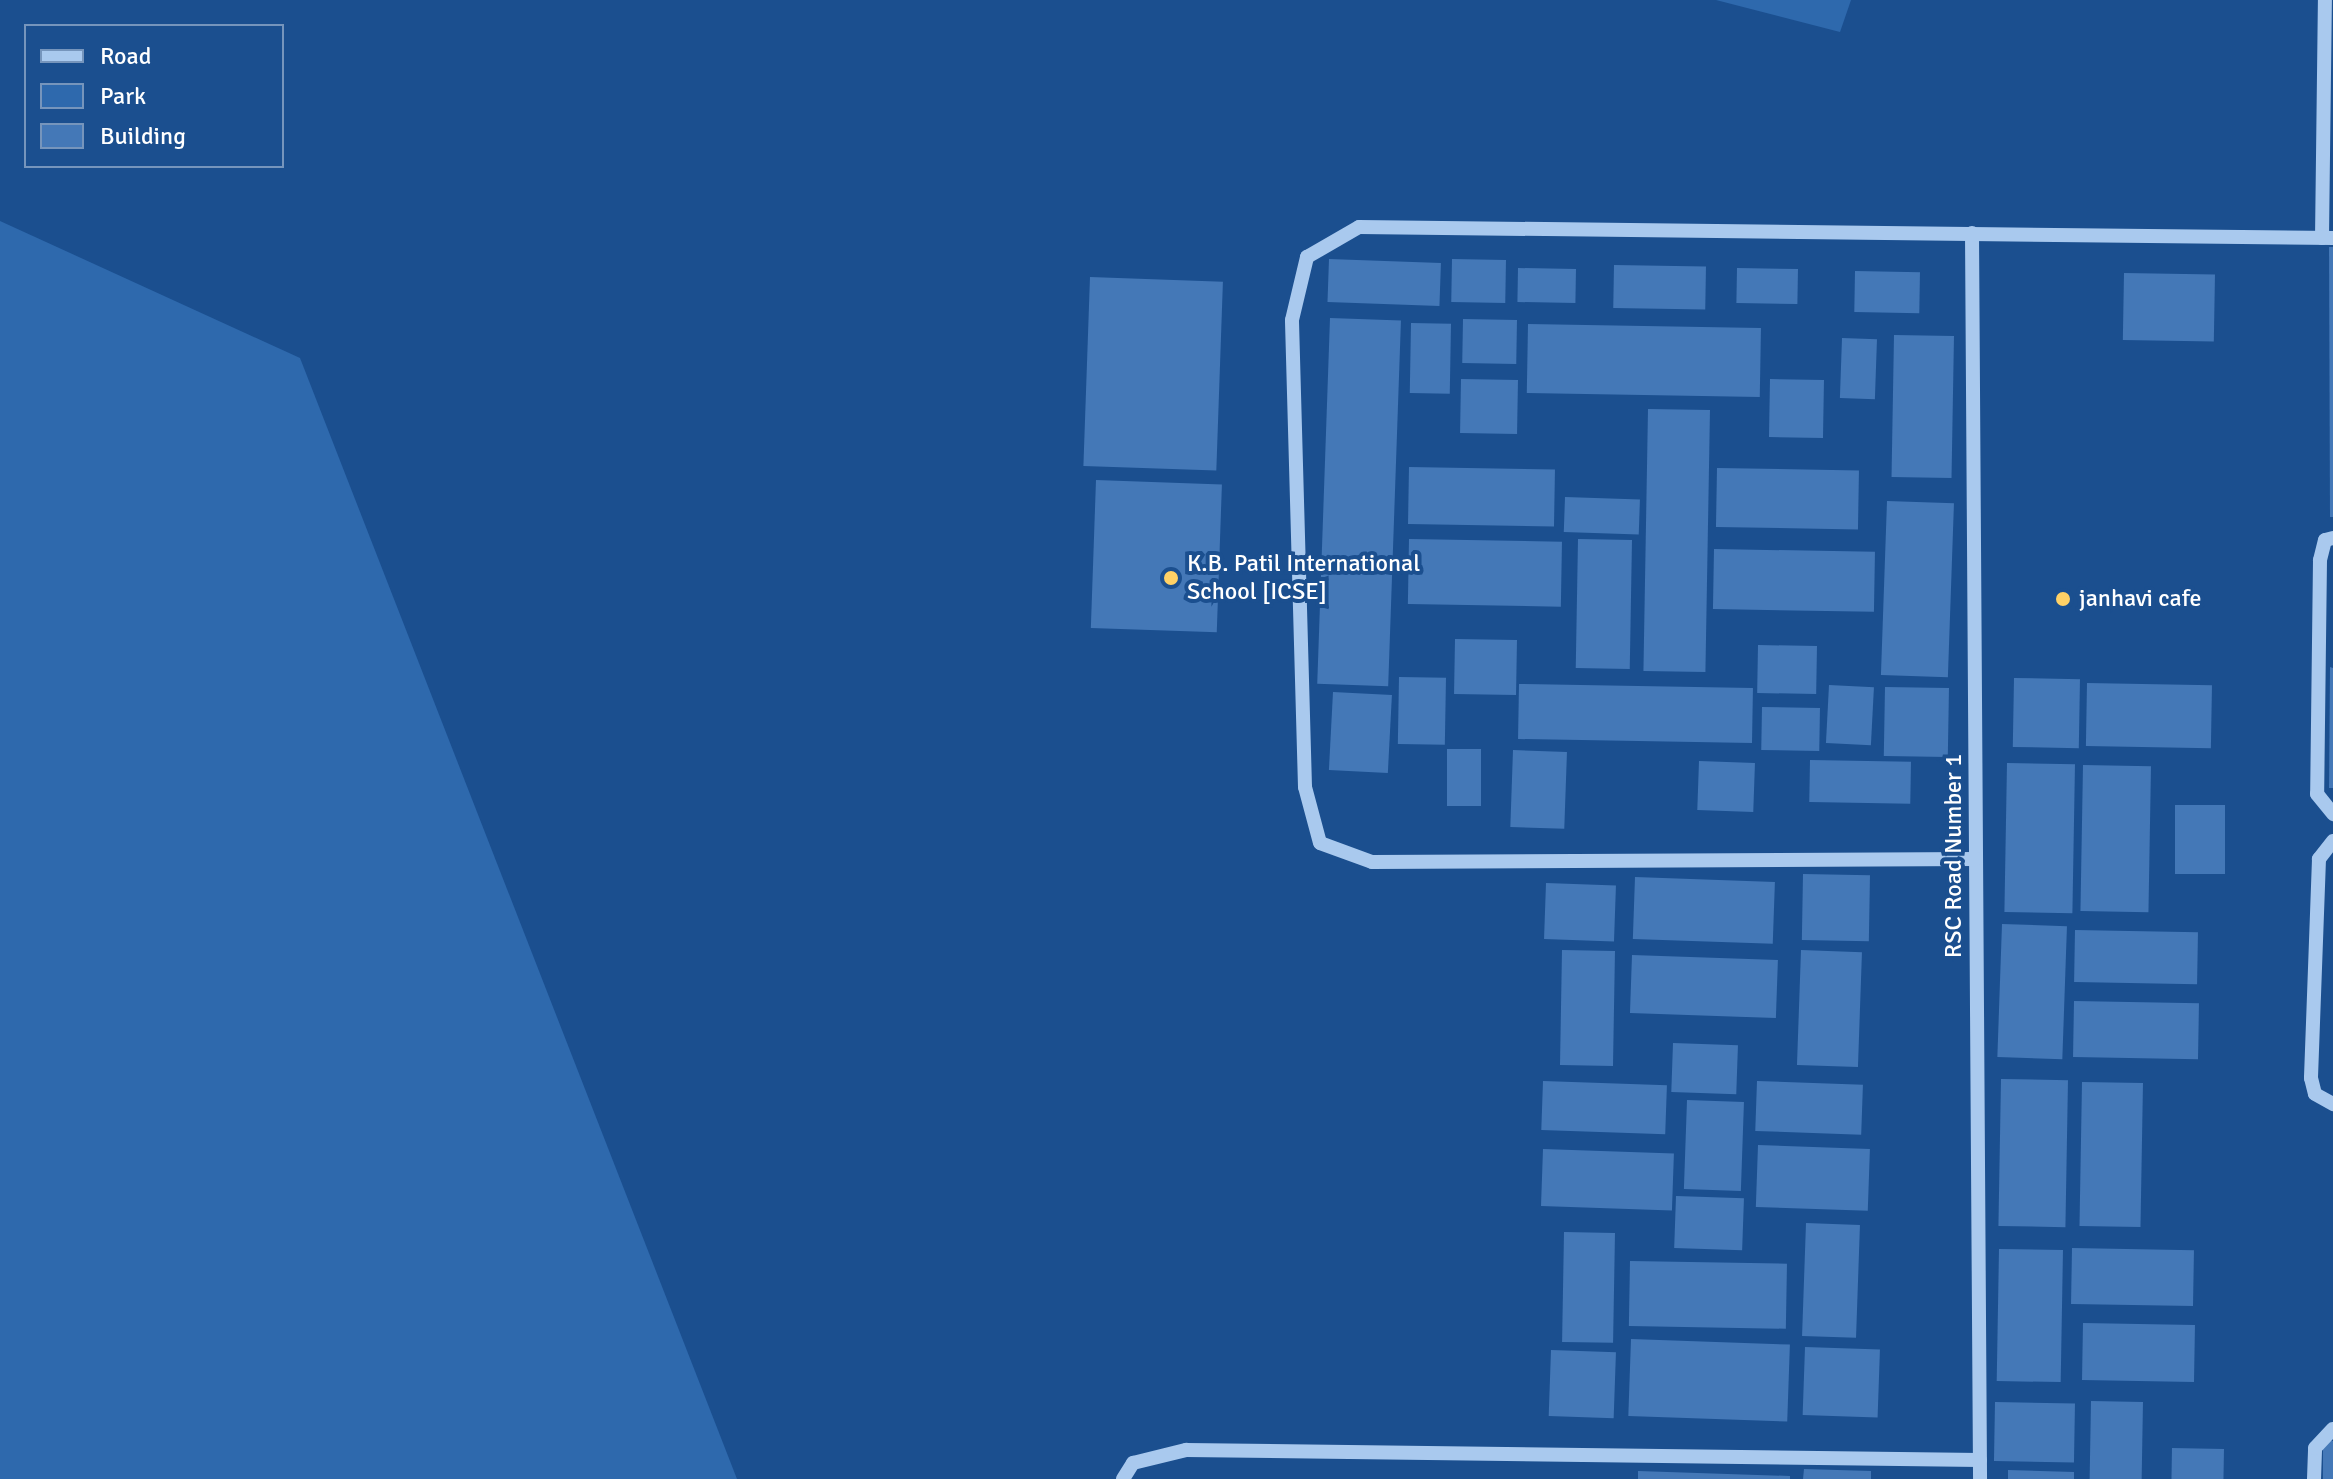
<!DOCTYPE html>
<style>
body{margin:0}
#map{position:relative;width:2333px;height:1479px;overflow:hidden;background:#1b4f8f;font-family:Signika,sans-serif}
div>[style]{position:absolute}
.green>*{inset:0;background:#2e69ad}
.building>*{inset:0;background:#4478b7;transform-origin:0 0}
.minor>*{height:14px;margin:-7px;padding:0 7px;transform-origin:7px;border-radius:7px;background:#a9c9ee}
.dots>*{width:22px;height:22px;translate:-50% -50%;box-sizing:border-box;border:4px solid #1b4f8f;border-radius:50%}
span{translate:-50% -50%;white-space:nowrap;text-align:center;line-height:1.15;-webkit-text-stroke:8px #1b4f8f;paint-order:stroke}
.poi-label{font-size:24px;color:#fff}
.left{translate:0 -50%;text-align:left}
.street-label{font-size:24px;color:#fff}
.legend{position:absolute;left:24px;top:24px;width:260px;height:144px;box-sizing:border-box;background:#1b4f8f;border:2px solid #7695bc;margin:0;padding:10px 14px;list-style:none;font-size:24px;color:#fff}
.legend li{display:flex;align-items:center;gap:16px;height:40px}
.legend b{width:40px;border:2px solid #7695bc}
</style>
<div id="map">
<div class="green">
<div style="clip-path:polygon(1716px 0,1851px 0,1840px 32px)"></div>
<div style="clip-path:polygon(0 221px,300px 358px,737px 1479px,0 1479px)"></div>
</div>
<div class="building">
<div style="clip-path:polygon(2329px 247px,2333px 247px,2333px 517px,2330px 517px)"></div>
<div style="left:1329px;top:259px;width:112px;height:43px;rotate:2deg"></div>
<div style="left:1452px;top:259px;width:54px;height:43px;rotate:1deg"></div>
<div style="left:1614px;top:265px;width:92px;height:43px;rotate:1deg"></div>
<div style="left:1518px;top:268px;width:58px;height:34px;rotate:1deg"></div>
<div style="left:1737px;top:268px;width:61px;height:35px;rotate:1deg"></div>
<div style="left:1855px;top:271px;width:65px;height:41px;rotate:1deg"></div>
<div style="left:2124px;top:273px;width:91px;height:67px;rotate:1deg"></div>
<div style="left:1090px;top:277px;width:133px;height:189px;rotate:2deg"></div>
<div style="left:1330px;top:318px;width:71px;height:366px;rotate:2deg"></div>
<div style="left:1463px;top:319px;width:54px;height:44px;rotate:1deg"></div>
<div style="left:1411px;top:323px;width:40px;height:70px;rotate:1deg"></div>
<div style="left:1528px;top:324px;width:233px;height:69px;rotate:1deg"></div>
<div style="left:1894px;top:335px;width:60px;height:142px;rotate:1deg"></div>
<div style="left:1842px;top:338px;width:35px;height:60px;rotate:2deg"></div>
<div style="left:1461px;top:379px;width:57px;height:54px;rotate:1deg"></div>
<div style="left:1770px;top:379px;width:54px;height:58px;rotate:1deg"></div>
<div style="left:1648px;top:409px;width:62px;height:262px;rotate:1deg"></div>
<div style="left:1409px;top:467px;width:146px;height:57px;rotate:1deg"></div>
<div style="left:1717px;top:468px;width:142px;height:59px;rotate:1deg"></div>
<div style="left:1096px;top:480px;width:126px;height:148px;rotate:2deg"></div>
<div style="left:1565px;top:497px;width:75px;height:35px;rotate:2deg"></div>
<div style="left:1887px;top:501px;width:67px;height:174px;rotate:2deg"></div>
<div style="left:1409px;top:539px;width:153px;height:65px;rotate:1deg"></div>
<div style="left:1578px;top:539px;width:54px;height:129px;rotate:1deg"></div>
<div style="left:1714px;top:549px;width:161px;height:60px;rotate:1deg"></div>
<div style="left:1455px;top:639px;width:62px;height:55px;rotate:1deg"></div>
<div style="left:1758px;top:645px;width:59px;height:48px;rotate:1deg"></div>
<div style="clip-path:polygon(2330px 667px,2333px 668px,2333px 788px,2329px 788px)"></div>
<div style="left:1399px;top:677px;width:47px;height:67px;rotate:1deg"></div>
<div style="left:2014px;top:678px;width:66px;height:69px;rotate:1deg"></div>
<div style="left:2087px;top:683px;width:125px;height:63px;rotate:1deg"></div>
<div style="left:1519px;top:684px;width:234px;height:55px;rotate:1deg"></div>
<div style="left:1829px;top:685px;width:45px;height:58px;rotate:3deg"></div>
<div style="left:1885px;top:687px;width:64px;height:69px;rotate:1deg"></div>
<div style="left:1333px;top:692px;width:59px;height:78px;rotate:3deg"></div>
<div style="left:1762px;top:707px;width:58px;height:43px;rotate:1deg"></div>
<div style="left:1447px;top:749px;width:34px;height:57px"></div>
<div style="left:1513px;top:750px;width:54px;height:77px;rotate:2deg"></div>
<div style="left:1810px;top:760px;width:101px;height:42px;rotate:1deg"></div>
<div style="left:1699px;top:761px;width:56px;height:49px;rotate:2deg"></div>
<div style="left:2007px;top:763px;width:68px;height:149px;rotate:1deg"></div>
<div style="left:2083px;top:765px;width:68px;height:146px;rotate:1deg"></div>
<div style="left:2175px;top:805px;width:50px;height:69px"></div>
<div style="left:1803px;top:874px;width:67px;height:66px;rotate:1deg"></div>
<div style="left:1635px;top:877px;width:140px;height:62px;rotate:2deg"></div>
<div style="left:1546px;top:883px;width:70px;height:56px;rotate:2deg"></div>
<div style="left:2002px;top:924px;width:65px;height:133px;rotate:2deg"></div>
<div style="left:2075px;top:930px;width:123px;height:52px;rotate:1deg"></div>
<div style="left:1562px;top:950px;width:53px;height:115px;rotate:1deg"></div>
<div style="left:1801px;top:950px;width:61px;height:115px;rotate:2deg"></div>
<div style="left:1632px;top:955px;width:146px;height:58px;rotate:2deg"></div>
<div style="left:2074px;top:1001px;width:125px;height:56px;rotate:1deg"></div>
<div style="left:1673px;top:1043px;width:65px;height:49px;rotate:2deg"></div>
<div style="left:2001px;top:1079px;width:67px;height:147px;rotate:1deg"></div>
<div style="left:1543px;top:1081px;width:124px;height:49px;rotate:2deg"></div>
<div style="left:1757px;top:1081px;width:106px;height:50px;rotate:2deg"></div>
<div style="left:2082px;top:1082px;width:61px;height:144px;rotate:1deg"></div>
<div style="left:1687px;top:1100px;width:57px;height:89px;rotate:2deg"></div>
<div style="left:1758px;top:1145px;width:112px;height:62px;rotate:2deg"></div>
<div style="left:1543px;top:1149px;width:131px;height:57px;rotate:2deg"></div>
<div style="left:1676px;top:1196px;width:68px;height:52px;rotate:2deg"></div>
<div style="left:1806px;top:1223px;width:54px;height:113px;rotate:2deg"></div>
<div style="left:1564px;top:1232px;width:51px;height:110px;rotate:1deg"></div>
<div style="left:2072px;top:1248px;width:122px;height:56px;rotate:1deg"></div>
<div style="left:1999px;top:1249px;width:64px;height:132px;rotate:1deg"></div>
<div style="left:1630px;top:1261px;width:157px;height:65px;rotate:1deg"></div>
<div style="left:2083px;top:1323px;width:112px;height:57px;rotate:1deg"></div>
<div style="left:1631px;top:1339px;width:159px;height:77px;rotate:2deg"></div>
<div style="left:1805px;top:1347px;width:75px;height:68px;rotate:2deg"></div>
<div style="left:1551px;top:1350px;width:65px;height:66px;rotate:2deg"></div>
<div style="left:2091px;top:1401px;width:52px;height:78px;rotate:1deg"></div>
<div style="left:1995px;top:1402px;width:80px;height:59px;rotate:1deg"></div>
<div style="left:2323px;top:1441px;width:10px;height:38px"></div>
<div style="left:2172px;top:1448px;width:52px;height:31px;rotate:1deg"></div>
<div style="clip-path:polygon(1804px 1469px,1871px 1471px,1871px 1479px,1803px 1479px)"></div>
<div style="clip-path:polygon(2008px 1470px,2074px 1472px,2074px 1479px,2008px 1479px)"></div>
<div style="clip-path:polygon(1638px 1471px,1790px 1476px,1790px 1479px,1638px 1479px)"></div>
</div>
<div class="minor">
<div style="left:1972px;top:233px;width:1246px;rotate:89.63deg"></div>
<div style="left:2322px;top:238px;width:238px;rotate:-89.3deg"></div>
<div style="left:2333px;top:538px;width:8px;rotate:166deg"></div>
<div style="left:2325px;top:540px;width:21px;rotate:104deg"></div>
<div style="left:2320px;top:560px;width:234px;rotate:90.7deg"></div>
<div style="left:2317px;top:794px;width:26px;rotate:51deg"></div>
<div style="left:2333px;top:841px;width:23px;rotate:128deg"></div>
<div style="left:2319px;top:859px;width:219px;rotate:92.1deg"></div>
<div style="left:2311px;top:1078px;width:16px;rotate:76deg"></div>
<div style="left:2315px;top:1094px;width:21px;rotate:29deg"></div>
<div style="left:1976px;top:859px;width:604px;rotate:179.72deg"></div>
<div style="left:1372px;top:862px;width:55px;rotate:-159.9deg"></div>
<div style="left:1320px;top:843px;width:58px;rotate:-105deg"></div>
<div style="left:1305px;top:787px;width:467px;rotate:-91.6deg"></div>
<div style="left:1292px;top:320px;width:65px;rotate:-76.6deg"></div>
<div style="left:1307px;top:257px;width:60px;rotate:-30deg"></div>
<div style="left:1359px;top:227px;width:974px;rotate:0.65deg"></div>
<div style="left:1123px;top:1479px;width:19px;rotate:-58deg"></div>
<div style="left:1133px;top:1463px;width:55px;rotate:-13.8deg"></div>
<div style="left:1186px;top:1450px;width:794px;rotate:0.72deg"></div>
<div style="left:2314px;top:1479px;width:31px;rotate:-88deg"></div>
<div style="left:2315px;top:1448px;width:26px;rotate:-47deg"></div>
</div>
<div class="dots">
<div style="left:1171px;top:578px;background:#ffd166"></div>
<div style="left:2063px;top:599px;background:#ffd166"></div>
</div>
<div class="poi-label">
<span class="left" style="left:1187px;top:578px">K.B. Patil International<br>School [ICSE]</span>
<span class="left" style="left:2079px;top:599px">janhavi cafe</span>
</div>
<div class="street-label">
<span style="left:1954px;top:856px;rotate:-90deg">RSC Road Number 1</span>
</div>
<ul class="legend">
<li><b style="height:10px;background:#a9c9ee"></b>Road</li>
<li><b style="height:22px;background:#2e69ad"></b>Park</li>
<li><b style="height:22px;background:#4478b7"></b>Building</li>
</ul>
</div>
